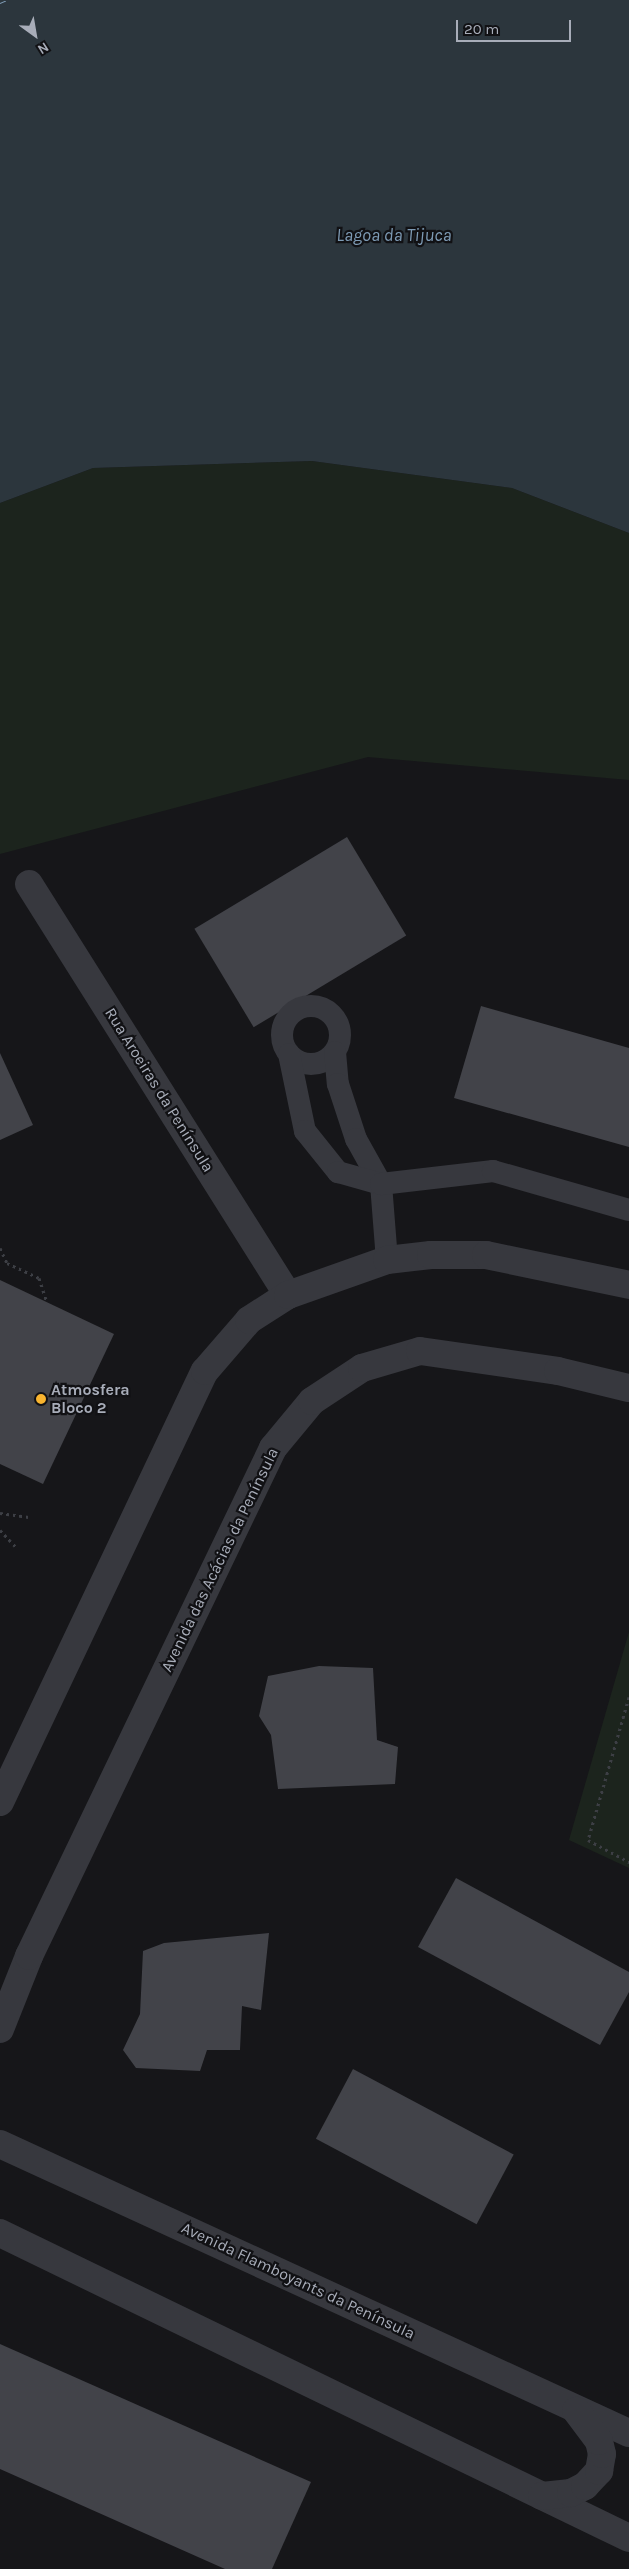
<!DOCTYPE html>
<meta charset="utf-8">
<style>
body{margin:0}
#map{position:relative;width:629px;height:2569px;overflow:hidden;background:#161619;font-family:Karla,sans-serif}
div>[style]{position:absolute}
.green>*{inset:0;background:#1c241d}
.water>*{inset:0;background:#2c363d}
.ferry>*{height:1px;margin-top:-0.5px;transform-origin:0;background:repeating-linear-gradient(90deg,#7e9bb5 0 6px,transparent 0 11px)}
.building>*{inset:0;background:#424349;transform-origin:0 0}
.path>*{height:3px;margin-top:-1.5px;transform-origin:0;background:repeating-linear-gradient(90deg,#3d3f45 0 2.5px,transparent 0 6.5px)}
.service>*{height:22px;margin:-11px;padding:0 11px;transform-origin:11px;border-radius:11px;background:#37383e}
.service>.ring{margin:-11px;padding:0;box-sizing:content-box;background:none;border:22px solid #37383e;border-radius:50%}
.minor>*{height:28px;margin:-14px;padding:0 14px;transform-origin:14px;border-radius:14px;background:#37383e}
.dots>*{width:14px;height:14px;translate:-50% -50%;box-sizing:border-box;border:2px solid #111114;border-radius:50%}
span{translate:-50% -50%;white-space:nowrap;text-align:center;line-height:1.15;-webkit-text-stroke:4.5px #111114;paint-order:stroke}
.street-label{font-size:16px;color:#a8adb9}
.poi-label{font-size:16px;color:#a8adb9;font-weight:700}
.left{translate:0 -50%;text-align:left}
.water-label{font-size:18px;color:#7e9bb5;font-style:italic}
.north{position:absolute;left:10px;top:10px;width:50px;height:50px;-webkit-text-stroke:4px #111114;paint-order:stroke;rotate:148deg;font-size:14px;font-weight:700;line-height:20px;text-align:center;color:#a8adb9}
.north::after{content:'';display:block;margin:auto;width:18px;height:22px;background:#a8adb9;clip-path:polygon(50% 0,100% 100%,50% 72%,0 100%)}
.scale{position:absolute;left:456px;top:20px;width:115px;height:22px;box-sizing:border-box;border:2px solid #a8adb9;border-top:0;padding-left:6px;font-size:15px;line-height:18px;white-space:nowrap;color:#a8adb9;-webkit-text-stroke:4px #111114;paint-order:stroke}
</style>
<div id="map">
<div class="green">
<div style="clip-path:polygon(312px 461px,512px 488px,629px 533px,629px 780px,368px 757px,0 854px,0 503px,93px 468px)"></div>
<div style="clip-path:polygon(629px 1632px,629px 1868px,569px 1840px)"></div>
</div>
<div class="water">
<div style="clip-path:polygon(0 0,629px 0,629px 533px,512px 488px,312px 461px,93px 468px,0 503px)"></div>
</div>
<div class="ferry">
<div style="left:0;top:3px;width:8px;rotate:-23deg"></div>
</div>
<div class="building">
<div style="left:347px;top:837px;width:115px;height:178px;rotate:59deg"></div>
<div style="clip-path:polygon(481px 1006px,629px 1048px,629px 1147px,454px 1098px)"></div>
<div style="clip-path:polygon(0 1053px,33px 1125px,0 1140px)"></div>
<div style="clip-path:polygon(0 1280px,114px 1334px,43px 1484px,0 1464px)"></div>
<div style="clip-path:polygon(319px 1666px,373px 1668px,377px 1740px,398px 1747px,395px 1784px,278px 1789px,271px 1735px,259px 1716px,268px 1676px)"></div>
<div style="clip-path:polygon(456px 1878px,629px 1972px,629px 1992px,600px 2045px,418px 1947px)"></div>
<div style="clip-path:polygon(269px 1933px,261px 2010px,242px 2006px,240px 2050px,207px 2050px,200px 2071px,136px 2068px,123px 2050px,140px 2014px,143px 1951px,164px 1943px)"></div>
<div style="left:353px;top:2069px;width:182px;height:79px;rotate:28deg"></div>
<div style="clip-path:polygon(0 2344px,311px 2482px,272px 2569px,225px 2569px,0 2469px)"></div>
</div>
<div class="path">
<div style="left:0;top:1248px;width:17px;rotate:65deg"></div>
<div style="left:7px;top:1263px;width:35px;rotate:25deg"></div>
<div style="left:39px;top:1278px;width:25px;rotate:72deg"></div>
<div style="left:0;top:1513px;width:29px;rotate:8deg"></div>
<div style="left:0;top:1530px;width:23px;rotate:47deg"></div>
<div style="left:629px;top:1697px;width:149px;rotate:106deg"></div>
<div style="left:588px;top:1840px;width:47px;rotate:28.2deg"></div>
</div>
<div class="service">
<div class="ring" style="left:282px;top:1006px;width:36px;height:36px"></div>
<div style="left:335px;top:1052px;width:32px;rotate:85deg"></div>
<div style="left:338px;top:1084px;width:58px;rotate:71.9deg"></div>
<div style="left:356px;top:1139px;width:51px;rotate:60.9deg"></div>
<div style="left:381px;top:1184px;width:76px;rotate:85.5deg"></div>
<div style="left:289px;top:1054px;width:79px;rotate:78.3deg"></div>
<div style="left:305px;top:1131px;width:53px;rotate:51.2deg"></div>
<div style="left:338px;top:1172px;width:45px;rotate:15.6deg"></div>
<div style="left:381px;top:1184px;width:113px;rotate:-6.6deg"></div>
<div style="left:493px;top:1171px;width:141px;rotate:16deg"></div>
</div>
<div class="minor">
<div style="left:29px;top:884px;width:486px;rotate:57.8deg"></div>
<div style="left:0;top:1802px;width:477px;rotate:-64.6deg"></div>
<div style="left:205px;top:1371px;width:67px;rotate:-49.2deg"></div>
<div style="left:249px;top:1320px;width:46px;rotate:-32.7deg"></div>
<div style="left:288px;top:1295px;width:105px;rotate:-19.5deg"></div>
<div style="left:387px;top:1260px;width:44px;rotate:-6.5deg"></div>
<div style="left:431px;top:1255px;width:55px"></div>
<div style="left:486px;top:1255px;width:146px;rotate:11.8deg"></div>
<div style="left:0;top:2029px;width:79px;rotate:-68.3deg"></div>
<div style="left:29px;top:1956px;width:564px;rotate:-64.34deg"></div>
<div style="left:273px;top:1448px;width:61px;rotate:-50.3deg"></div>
<div style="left:312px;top:1401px;width:60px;rotate:-33.4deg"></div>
<div style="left:362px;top:1368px;width:60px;rotate:-16.3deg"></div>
<div style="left:420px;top:1351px;width:139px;rotate:8.2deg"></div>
<div style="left:558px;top:1371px;width:73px;rotate:13.5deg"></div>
<div style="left:0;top:2144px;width:692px;rotate:24.68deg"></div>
<div style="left:0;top:2233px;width:699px;rotate:25.87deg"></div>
<div style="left:542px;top:2496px;width:29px;rotate:-6deg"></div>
<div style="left:571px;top:2493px;width:16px;rotate:-27deg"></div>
<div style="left:585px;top:2486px;width:21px;rotate:-47deg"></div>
<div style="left:599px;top:2471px;width:17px;rotate:-80deg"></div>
<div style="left:602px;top:2454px;width:13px;rotate:-103deg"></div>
<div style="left:599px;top:2441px;width:38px;rotate:-127deg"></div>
</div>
<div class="dots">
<div style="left:41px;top:1399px;background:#f8b42f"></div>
</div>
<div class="street-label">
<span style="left:159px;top:1090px;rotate:58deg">Rua Aroeiras da Península</span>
<span style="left:220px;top:1560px;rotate:-64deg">Avenida das Acácias da Península</span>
<span style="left:298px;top:2281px;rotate:25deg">Avenida Flamboyants da Península</span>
</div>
<div class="poi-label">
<span class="left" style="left:51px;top:1399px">Atmosfera<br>Bloco 2</span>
</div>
<div class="water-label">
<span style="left:394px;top:235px">Lagoa da Tijuca</span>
</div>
<div class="north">N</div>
<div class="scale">20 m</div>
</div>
